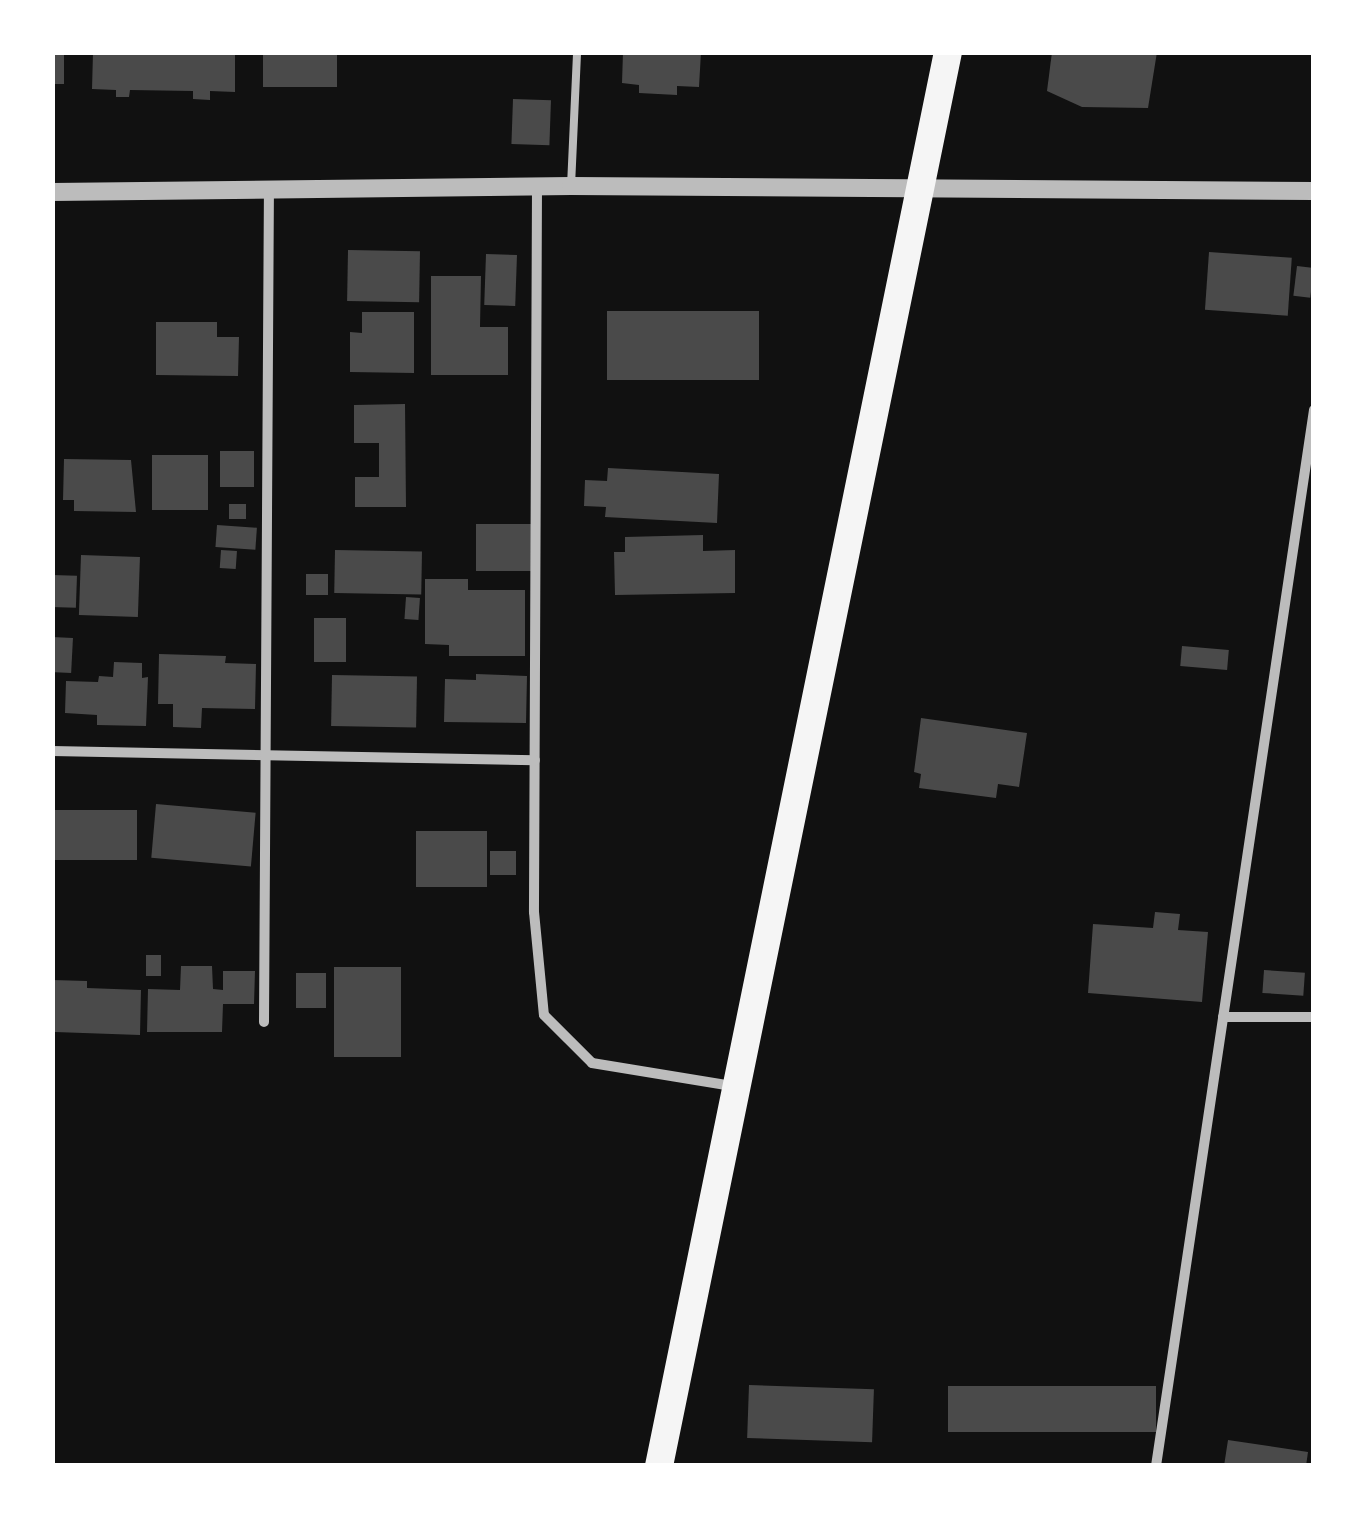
<!DOCTYPE html>
<style>
body{margin:0}
#map{position:relative;width:1366px;height:1518px;overflow:hidden;background:#111;font-family:Inter,sans-serif}
div>[style]{position:absolute}
.building>*{inset:0;background:#4a4a4a;transform-origin:0 0}
.service>*{height:8px;margin:-4px;padding:0 4px;transform-origin:4px;border-radius:4px;background:#bcbcbc}
.minor>*{height:10px;margin:-5px;padding:0 5px;transform-origin:5px;border-radius:5px;background:#bcbcbc}
.tertiary>*{height:18px;margin:-9px;padding:0 9px;transform-origin:9px;border-radius:9px;background:#bcbcbc}
.trunk>*{height:28px;margin:-14px;padding:0 14px;transform-origin:14px;border-radius:14px;background:#f5f5f5}
span{translate:-50% -50%;white-space:nowrap;text-align:center;line-height:1.15;-webkit-text-stroke:9px #fff;paint-order:stroke}
.frame{position:absolute;inset:0;border:55px solid #fff;pointer-events:none}
</style>
<div id="map">
<div class="building">
<div style="left:52px;top:52px;width:12px;height:32px"></div>
<div style="clip-path:polygon(93px 52px,235px 52px,235px 92px,210px 91px,210px 100px,193px 99px,193px 91px,130px 90px,129px 97px,116px 97px,116px 90px,92px 89px)"></div>
<div style="left:263px;top:52px;width:74px;height:35px"></div>
<div style="clip-path:polygon(623px 52px,701px 52px,699px 87px,677px 86px,677px 95px,639px 93px,639px 85px,622px 83px)"></div>
<div style="clip-path:polygon(1052px 52px,1157px 52px,1148px 108px,1082px 107px,1047px 91px)"></div>
<div style="left:513px;top:99px;width:38px;height:45px;rotate:2deg"></div>
<div style="left:348px;top:250px;width:72px;height:51px;rotate:1deg"></div>
<div style="left:1209px;top:252px;width:83px;height:58px;rotate:4deg"></div>
<div style="left:486px;top:254px;width:31px;height:51px;rotate:2deg"></div>
<div style="left:1297px;top:266px;width:17px;height:30px;rotate:7deg"></div>
<div style="clip-path:polygon(431px 276px,481px 276px,480px 327px,508px 327px,508px 375px,431px 375px)"></div>
<div style="left:607px;top:311px;width:152px;height:69px"></div>
<div style="clip-path:polygon(362px 312px,414px 312px,414px 373px,350px 372px,350px 332px,362px 333px)"></div>
<div style="clip-path:polygon(156px 322px,217px 322px,217px 337px,239px 337px,238px 376px,156px 375px)"></div>
<div style="clip-path:polygon(405px 404px,406px 507px,355px 507px,355px 477px,379px 477px,379px 443px,354px 443px,354px 405px)"></div>
<div style="left:254px;top:451px;width:36px;height:34px;rotate:90deg"></div>
<div style="left:152px;top:455px;width:56px;height:55px"></div>
<div style="clip-path:polygon(64px 459px,131px 460px,136px 512px,74px 511px,74px 500px,63px 500px)"></div>
<div style="clip-path:polygon(608px 468px,719px 474px,717px 523px,605px 517px,606px 507px,584px 506px,585px 480px,607px 481px)"></div>
<div style="left:229px;top:504px;width:17px;height:15px"></div>
<div style="left:476px;top:524px;width:57px;height:47px"></div>
<div style="left:217px;top:525px;width:40px;height:22px;rotate:4deg"></div>
<div style="clip-path:polygon(703px 535px,703px 551px,735px 550px,735px 593px,615px 595px,614px 552px,625px 552px,625px 537px)"></div>
<div style="left:221px;top:550px;width:16px;height:18px;rotate:4deg"></div>
<div style="left:335px;top:550px;width:87px;height:43px;rotate:1deg"></div>
<div style="left:81px;top:555px;width:59px;height:60px;rotate:2deg"></div>
<div style="left:328px;top:574px;width:21px;height:22px;rotate:90deg"></div>
<div style="left:52px;top:575px;width:25px;height:32px;rotate:2deg"></div>
<div style="clip-path:polygon(425px 579px,468px 579px,468px 590px,525px 590px,525px 656px,449px 656px,449px 645px,425px 644px)"></div>
<div style="left:406px;top:597px;width:14px;height:22px;rotate:4deg"></div>
<div style="left:314px;top:618px;width:32px;height:44px"></div>
<div style="left:52px;top:637px;width:21px;height:35px;rotate:3deg"></div>
<div style="left:1182px;top:646px;width:47px;height:20px;rotate:5deg"></div>
<div style="clip-path:polygon(159px 654px,226px 656px,225px 663px,256px 664px,255px 709px,202px 708px,201px 728px,173px 727px,173px 704px,158px 704px)"></div>
<div style="clip-path:polygon(114px 662px,142px 663px,142px 678px,148px 677px,146px 726px,97px 725px,97px 715px,65px 713px,66px 681px,98px 682px,99px 676px,113px 677px)"></div>
<div style="clip-path:polygon(476px 674px,527px 676px,526px 723px,444px 722px,445px 679px,476px 680px)"></div>
<div style="left:332px;top:675px;width:85px;height:51px;rotate:1deg"></div>
<div style="clip-path:polygon(921px 718px,1027px 733px,1019px 787px,998px 784px,996px 798px,919px 788px,921px 774px,914px 772px)"></div>
<div style="left:156px;top:804px;width:100px;height:54px;rotate:5deg"></div>
<div style="left:52px;top:810px;width:85px;height:50px"></div>
<div style="left:416px;top:831px;width:71px;height:56px"></div>
<div style="left:490px;top:851px;width:26px;height:24px"></div>
<div style="clip-path:polygon(1155px 912px,1180px 914px,1178px 930px,1208px 932px,1202px 1002px,1088px 993px,1093px 924px,1153px 928px)"></div>
<div style="left:146px;top:955px;width:15px;height:21px"></div>
<div style="clip-path:polygon(181px 966px,212px 966px,213px 989px,223px 990px,223px 971px,255px 971px,254px 1004px,223px 1004px,222px 1032px,147px 1032px,148px 989px,180px 990px)"></div>
<div style="left:334px;top:967px;width:67px;height:90px"></div>
<div style="left:1264px;top:970px;width:41px;height:23px;rotate:4deg"></div>
<div style="left:296px;top:973px;width:30px;height:35px"></div>
<div style="clip-path:polygon(52px 980px,87px 981px,87px 988px,141px 990px,140px 1035px,55px 1032px)"></div>
<div style="left:749px;top:1385px;width:125px;height:53px;rotate:2deg"></div>
<div style="left:1156px;top:1386px;width:46px;height:208px;rotate:90deg"></div>
<div style="clip-path:polygon(1228px 1440px,1308px 1452px,1306px 1466px,1224px 1466px)"></div>
</div>
<div class="service">
<div style="left:571px;top:186px;width:134px;rotate:-87.4deg"></div>
</div>
<div class="minor">
<div style="left:537px;top:187px;width:725px;rotate:90.24deg"></div>
<div style="left:534px;top:912px;width:103px;rotate:84.5deg"></div>
<div style="left:544px;top:1015px;width:68px;rotate:45deg"></div>
<div style="left:592px;top:1063px;width:142px;rotate:9.3deg"></div>
<div style="left:52px;top:751px;width:483px;rotate:1.1deg"></div>
<div style="left:1223px;top:1017px;width:91px"></div>
<div style="left:264px;top:1022px;width:833px;rotate:-89.66deg"></div>
<div style="left:1156px;top:1466px;width:1068px;rotate:-81.49deg"></div>
</div>
<div class="tertiary">
<div style="left:52px;top:192px;width:519px;rotate:-0.66deg"></div>
<div style="left:571px;top:186px;width:743px;rotate:0.39deg"></div>
</div>
<div class="trunk">
<div style="left:659px;top:1466px;width:1443px;rotate:-78.45deg"></div>
</div>
<div class="frame"></div>
</div>
